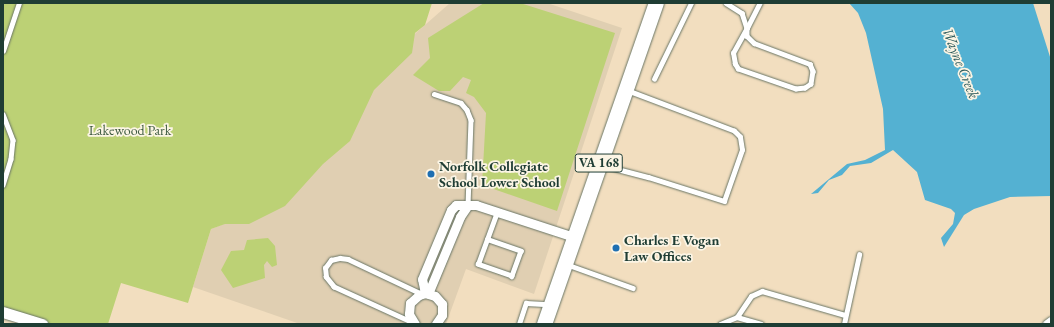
<!DOCTYPE html>
<style>
body{margin:0}
#map{position:relative;width:1054px;height:327px;overflow:hidden;background:#f2debf;font-family:"EB Garamond",serif}
div>[style]{position:absolute}
.built>*{inset:0;background:#e0cfb2}
.green>*{inset:0;background:#bcd175}
.water>*{inset:0;background:#54b1d2}
.roads{filter:drop-shadow(0 0 1px #697565) drop-shadow(0 0 1px #697565)}
.service>*{height:4.5px;margin:-2.25px;padding:0 2.25px;transform-origin:2.25px;border-radius:2.25px;background:#fff}
.minor>*{height:9px;margin:-4.5px;padding:0 4.5px;transform-origin:4.5px;border-radius:4.5px;background:#fff}
.tertiary>*{height:11px;margin:-5.5px;padding:0 5.5px;transform-origin:5.5px;border-radius:5.5px;background:#fff}
.trunk>*{height:15px;margin:-7.5px;padding:0 7.5px;transform-origin:7.5px;border-radius:7.5px;background:#fff}
.dots>*{width:11px;height:11px;translate:-50% -50%;box-sizing:border-box;border:2px solid #fcf5e5;border-radius:50%}
span{translate:-50% -50%;white-space:nowrap;text-align:center;line-height:1.15;-webkit-text-stroke:3.5px #fcf5e5;paint-order:stroke}
.shield-label span{padding:1px 3px;background:#fcf5e5;border:1px solid;border-radius:3px;-webkit-text-stroke-width:0}
.shield-label{font-size:13px;color:#1f3d34;font-weight:700}
.park-label{font-size:14px;color:#3e5b41}
.poi-label{font-size:14px;color:#1f3d34;font-weight:700}
.left{translate:0 -50%;text-align:left}
.water-label{font-size:15px;color:#2c5a5c;font-style:italic}
.frame{position:absolute;inset:0;border:4px solid #1f3d34;pointer-events:none}
</style>
<div id="map">
<div class="built">
<div style="clip-path:polygon(450px 3px,547px 3px,622px 28px,534px 294px,466px 269px,446px 324px,300px 324px,193px 287px,211px 229px,253px 213px,409px 39px)"></div>
</div>
<div class="green">
<div style="clip-path:polygon(3px 3px,432px 3px,425px 25px,415px 33px,412px 53px,374px 90px,350px 141px,323px 164px,285px 206px,249px 224px,225px 224px,211px 229px,188px 303px,121px 283px,108px 324px,44px 324px,3px 311px)"></div>
<div style="clip-path:polygon(484px 3px,520px 3px,615px 33px,557px 211px,482px 185px,486px 113px,474px 97px,466px 93px,471px 80px,463px 77px,450px 91px,439px 91px,413px 75px,430px 58px,428px 38px)"></div>
<div style="clip-path:polygon(268px 238px,275px 246px,277px 265px,272px 267px,267px 261px,264px 265px,265px 278px,233px 288px,221px 270px,231px 251px,244px 250px,247px 240px)"></div>
</div>
<div class="water">
<div style="clip-path:polygon(849px 3px,1033px 3px,1051px 60px,1051px 196px,1010px 197px,974px 209px,964px 215px,944px 247px,941px 238px,953px 224px,955px 213px,951px 209px,925px 200px,917px 172px,893px 150px,871px 163px,850px 166px,842px 175px,829px 180px,818px 193px,811px 194px,847px 164px,865px 160px,885px 150px,883px 109px,866px 33px,858px 13px)"></div>
</div>
<div class="roads">
<div class="service">
<div style="left:726px;top:3px;width:19px;rotate:32deg"></div>
<div style="left:742px;top:13px;width:16px;rotate:72deg"></div>
<div style="left:747px;top:28px;width:8px;rotate:90deg"></div>
<div style="left:747px;top:36px;width:10px;rotate:45deg"></div>
<div style="left:754px;top:43px;width:60px;rotate:20.6deg"></div>
<div style="left:810px;top:64px;width:8px;rotate:67deg"></div>
<div style="left:813px;top:71px;width:13px;rotate:99deg"></div>
<div style="left:811px;top:84px;width:7px;rotate:146deg"></div>
<div style="left:805px;top:88px;width:9px;rotate:174deg"></div>
<div style="left:796px;top:89px;width:61px;rotate:-161deg"></div>
<div style="left:738px;top:69px;width:6px;rotate:-121deg"></div>
<div style="left:735px;top:64px;width:11px;rotate:-100deg"></div>
<div style="left:733px;top:53px;width:29px;rotate:-61deg"></div>
<div style="left:747px;top:28px;width:28px;rotate:-63deg"></div>
<div style="left:3px;top:51px;width:51px;rotate:-71.6deg"></div>
<div style="left:654px;top:79px;width:85px;rotate:-64deg"></div>
<div style="left:434px;top:94px;width:28px;rotate:18deg"></div>
<div style="left:461px;top:103px;width:9px;rotate:49deg"></div>
<div style="left:467px;top:110px;width:11px;rotate:68deg"></div>
<div style="left:471px;top:120px;width:85px;rotate:92deg"></div>
<div style="left:3px;top:114px;width:28px;rotate:69deg"></div>
<div style="left:13px;top:140px;width:19px;rotate:96deg"></div>
<div style="left:11px;top:159px;width:27px;rotate:107deg"></div>
<div style="left:602px;top:165px;width:48px;rotate:14.6deg"></div>
<div style="left:648px;top:177px;width:80px;rotate:17.5deg"></div>
<div style="left:724px;top:201px;width:54px;rotate:-70.6deg"></div>
<div style="left:742px;top:150px;width:13px;rotate:-99deg"></div>
<div style="left:740px;top:137px;width:8px;rotate:-135deg"></div>
<div style="left:734px;top:131px;width:113px;rotate:-159.3deg"></div>
<div style="left:487px;top:239px;width:36px;rotate:19deg"></div>
<div style="left:521px;top:251px;width:27px;rotate:110deg"></div>
<div style="left:512px;top:276px;width:36px;rotate:-161deg"></div>
<div style="left:478px;top:264px;width:55px;rotate:-69.9deg"></div>
<div style="left:566px;top:264px;width:71px;rotate:19.7deg"></div>
<div style="left:737px;top:317px;width:25px;rotate:-56deg"></div>
<div style="left:751px;top:296px;width:12px;rotate:-24deg"></div>
<div style="left:762px;top:291px;width:86px;rotate:16.1deg"></div>
<div style="left:413px;top:323px;width:87px;rotate:-155.5deg"></div>
<div style="left:334px;top:287px;width:13px;rotate:-129deg"></div>
<div style="left:326px;top:277px;width:9px;rotate:-96deg"></div>
<div style="left:325px;top:268px;width:10px;rotate:-53deg"></div>
<div style="left:331px;top:260px;width:9px;rotate:-13deg"></div>
<div style="left:340px;top:258px;width:8px;rotate:7deg"></div>
<div style="left:348px;top:259px;width:82px;rotate:25.3deg"></div>
<div style="left:519px;top:324px;width:22px;rotate:-72deg"></div>
<div style="left:526px;top:303px;width:22px;rotate:3deg"></div>
<div style="left:720px;top:324px;width:18px;rotate:-22deg"></div>
<div style="left:737px;top:317px;width:25px;rotate:16deg"></div>
<div style="left:844px;top:324px;width:71px;rotate:-77.7deg"></div>
</div>
<div class="minor">
<div style="left:468px;top:205px;width:8px"></div>
<div style="left:476px;top:205px;width:103px;rotate:18.1deg"></div>
<div style="left:425px;top:293px;width:14px;rotate:-102deg"></div>
<div style="left:422px;top:279px;width:75px;rotate:-67.2deg"></div>
<div style="left:451px;top:210px;width:7px;rotate:-45deg"></div>
<div style="left:456px;top:205px;width:12px"></div>
<div style="left:468px;top:205px;width:14px;rotate:124deg"></div>
<div style="left:460px;top:217px;width:83px;rotate:112.6deg"></div>
<div style="left:415px;top:324px;width:12px;rotate:-121deg"></div>
<div style="left:409px;top:314px;width:11px;rotate:-85deg"></div>
<div style="left:410px;top:303px;width:12px;rotate:-42deg"></div>
<div style="left:419px;top:295px;width:6px;rotate:-18deg"></div>
<div style="left:425px;top:293px;width:10px;rotate:17deg"></div>
<div style="left:435px;top:296px;width:11px;rotate:49deg"></div>
<div style="left:442px;top:304px;width:11px;rotate:90deg"></div>
<div style="left:442px;top:315px;width:11px;rotate:124deg"></div>
<div style="left:1047px;top:324px;width:5px;rotate:-37deg"></div>
</div>
<div class="tertiary">
<div style="left:3px;top:312px;width:41px;rotate:17.1deg"></div>
</div>
<div class="trunk">
<div style="left:544px;top:324px;width:340px;rotate:-70.8deg"></div>
</div>
</div>
<div class="dots">
<div style="left:431px;top:174px;background:#1f6fb2"></div>
<div style="left:616px;top:248px;background:#1f6fb2"></div>
</div>
<div class="shield-label">
<span style="left:599px;top:163px">VA 168</span>
</div>
<div class="park-label">
<span style="left:130px;top:130px">Lakewood Park</span>
</div>
<div class="poi-label">
<span class="left" style="left:439px;top:174px">Norfolk Collegiate<br>School Lower School</span>
<span class="left" style="left:624px;top:248px">Charles E Vogan<br>Law Offices</span>
</div>
<div class="water-label">
<span style="left:961px;top:63px;rotate:68deg">Wayne Creek</span>
</div>
<div class="frame"></div>
</div>
